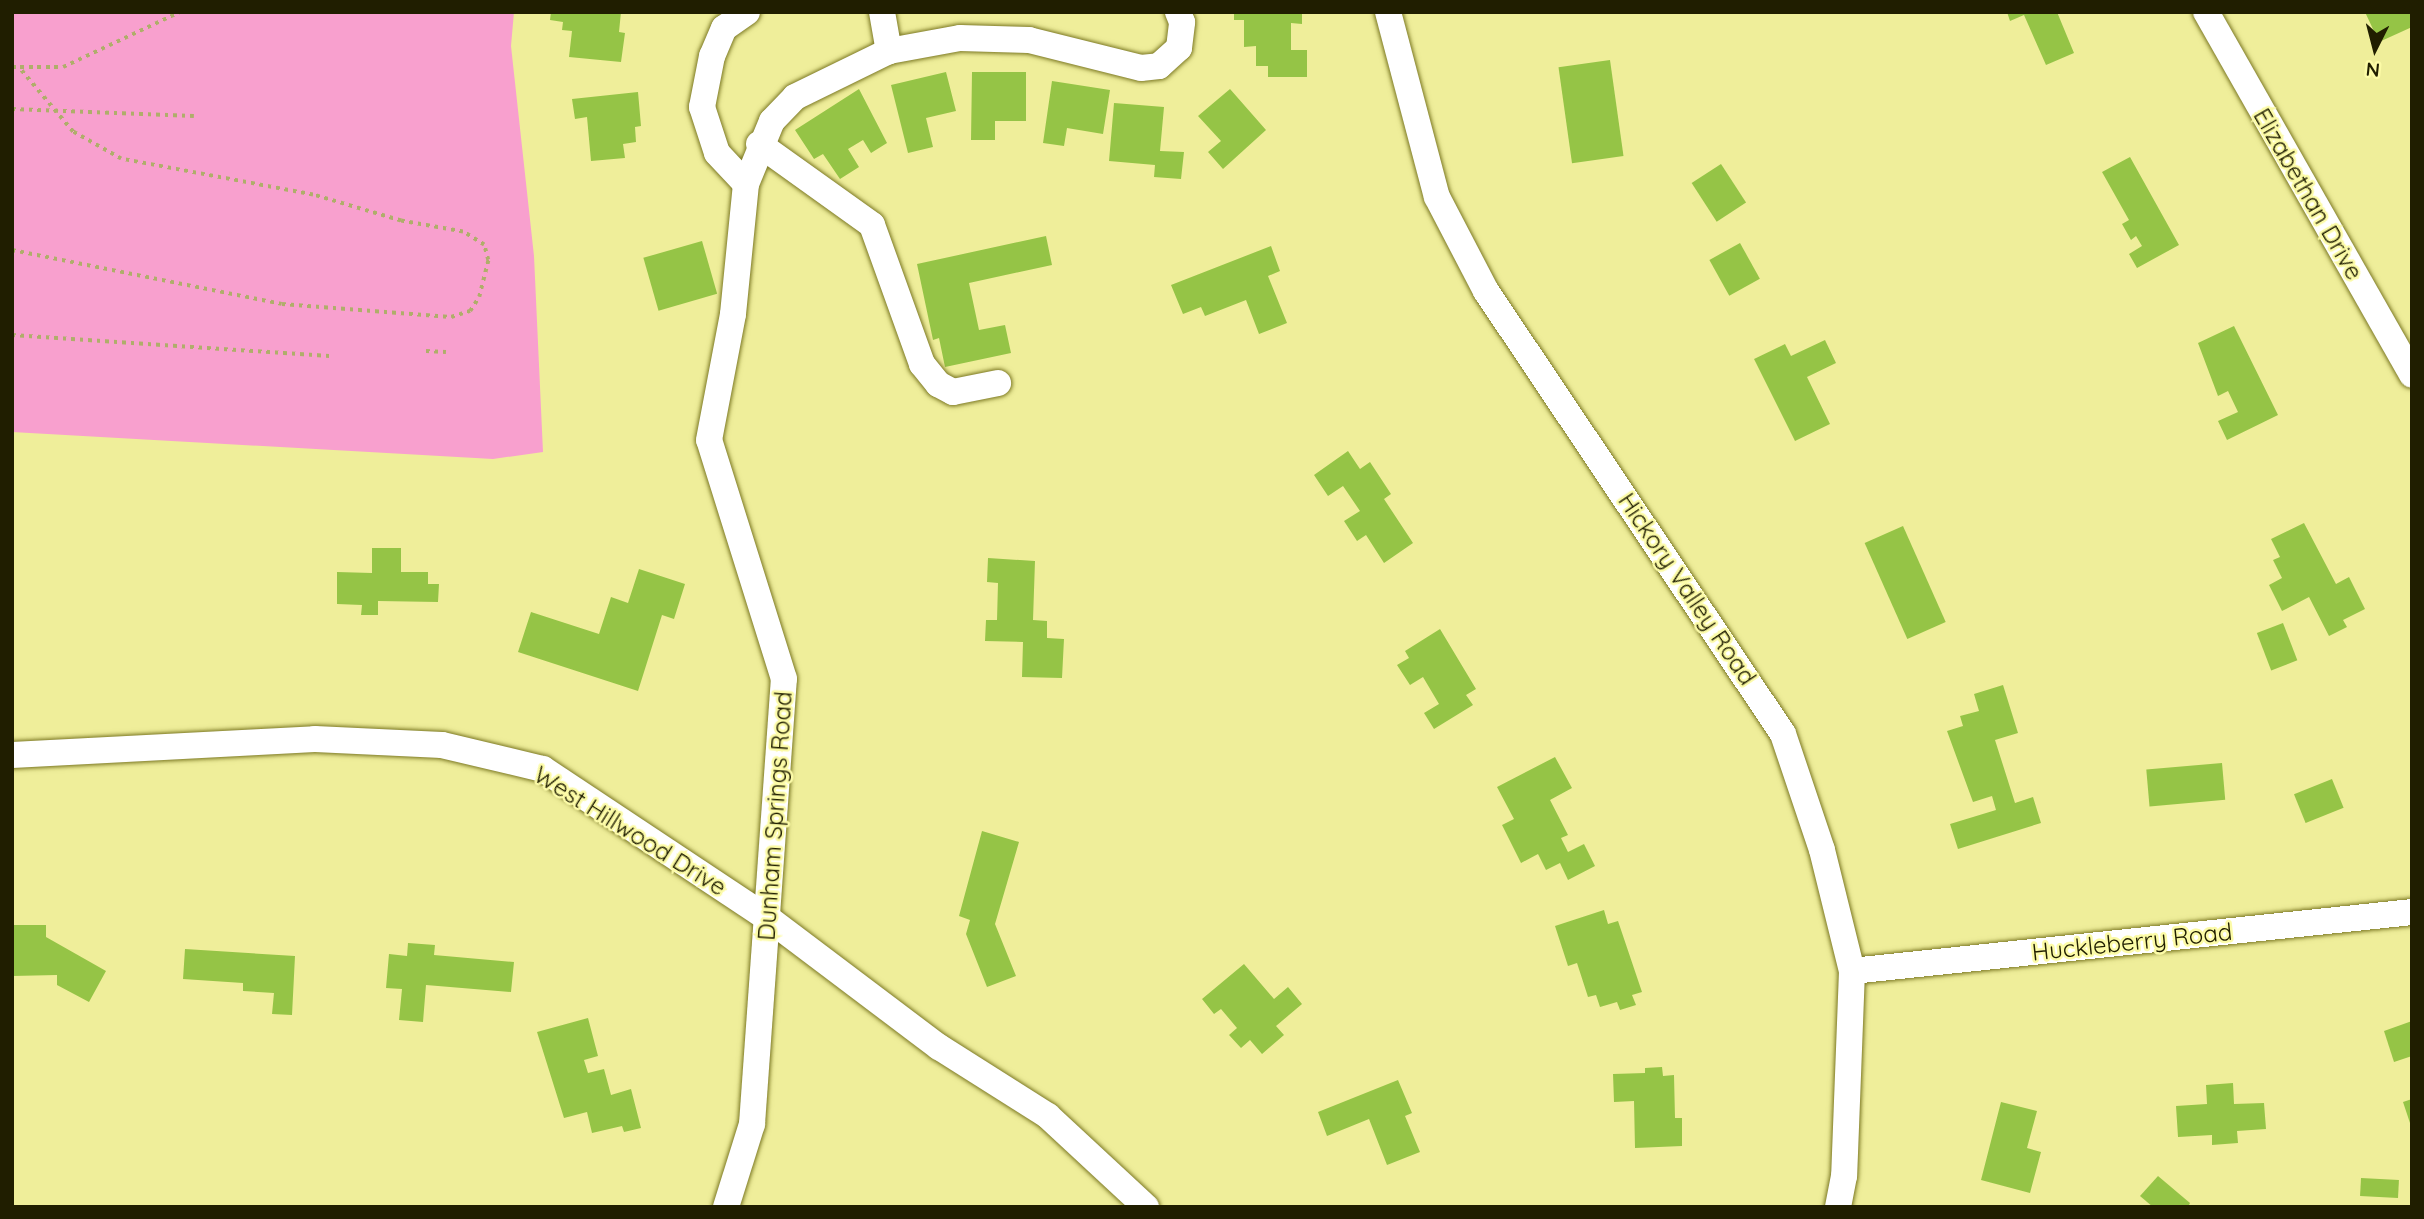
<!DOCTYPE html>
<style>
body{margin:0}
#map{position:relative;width:2424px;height:1219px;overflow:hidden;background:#efee9a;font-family:Quicksand,sans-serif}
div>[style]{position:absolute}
.green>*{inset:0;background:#f8a0ce}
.building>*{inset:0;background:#95c446;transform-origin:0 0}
.path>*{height:3.5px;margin-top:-1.75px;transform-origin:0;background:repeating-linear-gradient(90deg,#afae6a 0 3.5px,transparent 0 8.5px)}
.roads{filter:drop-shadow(0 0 2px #7c7924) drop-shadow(0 0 2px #7c7924)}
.minor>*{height:26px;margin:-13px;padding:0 13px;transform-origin:13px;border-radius:13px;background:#fff}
span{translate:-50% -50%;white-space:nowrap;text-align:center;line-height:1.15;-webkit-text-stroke:5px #fcfba7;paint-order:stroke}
.street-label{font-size:24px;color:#201e00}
.frame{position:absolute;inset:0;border:14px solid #201e00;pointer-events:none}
.north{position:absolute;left:2340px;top:14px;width:70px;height:70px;-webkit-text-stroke:5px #fcfba7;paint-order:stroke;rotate:186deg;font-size:19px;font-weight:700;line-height:28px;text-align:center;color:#201e00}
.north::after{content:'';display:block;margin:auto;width:24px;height:32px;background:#201e00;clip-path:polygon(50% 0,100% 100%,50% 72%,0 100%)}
</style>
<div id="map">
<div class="green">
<div style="clip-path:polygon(12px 12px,514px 12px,511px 46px,534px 256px,543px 452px,493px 459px,12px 432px)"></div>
</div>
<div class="building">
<div style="clip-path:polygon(551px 12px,621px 12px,619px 32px,625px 33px,621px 62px,569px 57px,572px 31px,562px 30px,563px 22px,550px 20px)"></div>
<div style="clip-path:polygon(1234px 12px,1302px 12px,1302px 24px,1291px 23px,1291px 50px,1307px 50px,1307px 77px,1268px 77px,1268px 66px,1256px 66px,1256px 46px,1244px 47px,1244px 20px,1234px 20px)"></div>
<div style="clip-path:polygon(2007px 12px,2057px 12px,2074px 53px,2046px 65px,2024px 15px,2010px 21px)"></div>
<div style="clip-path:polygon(2365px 12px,2412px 12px,2412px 27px,2379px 42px)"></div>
<div style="left:1610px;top:60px;width:97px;height:52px;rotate:82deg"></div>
<div style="clip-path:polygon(946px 72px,956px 111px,926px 118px,933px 147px,908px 153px,891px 85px)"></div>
<div style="clip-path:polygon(972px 72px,1026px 72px,1026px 121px,995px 121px,995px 140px,971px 140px)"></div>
<div style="clip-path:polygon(1052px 81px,1110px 90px,1103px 134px,1067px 128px,1064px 146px,1043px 143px)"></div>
<div style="clip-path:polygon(859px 89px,887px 143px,871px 153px,863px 140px,848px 149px,859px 167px,840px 179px,823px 154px,814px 159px,795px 130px)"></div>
<div style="clip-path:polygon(1230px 89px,1266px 130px,1223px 169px,1208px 152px,1221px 141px,1198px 116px)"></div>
<div style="clip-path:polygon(638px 92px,641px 126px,635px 127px,636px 142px,623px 144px,625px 158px,591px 161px,587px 117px,575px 119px,572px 99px)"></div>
<div style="clip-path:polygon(1114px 103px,1164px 107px,1160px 151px,1184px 152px,1181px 179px,1154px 177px,1155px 165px,1109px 161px)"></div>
<div style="clip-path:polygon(2130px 157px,2179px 245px,2137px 268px,2129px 254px,2142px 246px,2136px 236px,2131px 240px,2122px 224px,2129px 220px,2102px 172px)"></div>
<div style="left:1721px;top:164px;width:46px;height:35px;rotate:57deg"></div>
<div style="clip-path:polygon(1046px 236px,1052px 265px,969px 283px,979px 330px,1005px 325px,1011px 353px,945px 367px,939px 338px,933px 340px,917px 264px)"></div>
<div style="left:702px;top:241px;width:55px;height:61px;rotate:74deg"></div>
<div style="left:1740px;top:243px;width:41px;height:35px;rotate:61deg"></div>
<div style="clip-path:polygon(1271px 246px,1280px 271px,1268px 276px,1287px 323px,1259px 334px,1246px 300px,1205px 316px,1201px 307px,1183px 314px,1171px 285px)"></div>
<div style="clip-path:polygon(2234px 326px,2278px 415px,2227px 440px,2218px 421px,2238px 412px,2228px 391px,2218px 396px,2198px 343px)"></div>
<div style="clip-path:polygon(1825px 340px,1836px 363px,1807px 377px,1830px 424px,1795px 441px,1754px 359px,1785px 344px,1791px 356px)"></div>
<div style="clip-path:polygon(1348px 451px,1360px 469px,1370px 462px,1391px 494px,1384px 499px,1413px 543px,1384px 563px,1366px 535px,1357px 541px,1344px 521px,1360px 511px,1343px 486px,1328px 496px,1314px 475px)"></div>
<div style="clip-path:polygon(2304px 523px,2336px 584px,2349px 577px,2365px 609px,2343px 620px,2347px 627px,2329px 636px,2309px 597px,2282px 611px,2269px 585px,2282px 578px,2273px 560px,2280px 557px,2271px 539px)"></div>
<div style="left:1903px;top:526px;width:105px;height:42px;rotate:66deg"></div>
<div style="clip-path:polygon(372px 548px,401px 548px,401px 572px,428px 572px,428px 584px,439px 584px,438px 602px,378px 601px,378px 615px,361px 615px,362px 605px,337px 604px,337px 572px,372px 573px)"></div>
<div style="clip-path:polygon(988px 558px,1035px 561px,1033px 620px,1047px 621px,1047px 638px,1064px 639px,1062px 678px,1022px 677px,1023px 642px,985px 641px,986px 620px,997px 620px,998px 583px,987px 582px)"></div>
<div style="clip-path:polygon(639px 569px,685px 584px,674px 619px,662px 615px,638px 691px,518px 652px,531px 612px,599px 634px,611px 597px,628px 603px)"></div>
<div style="left:2283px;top:623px;width:40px;height:28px;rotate:69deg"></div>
<div style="clip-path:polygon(1440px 629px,1476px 689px,1466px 695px,1473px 705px,1434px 729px,1424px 713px,1439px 704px,1423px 677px,1410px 685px,1397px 665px,1409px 658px,1405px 651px)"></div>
<div style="clip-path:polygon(2003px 685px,2018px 733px,1995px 740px,2015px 803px,2033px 797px,2041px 823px,1958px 849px,1950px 824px,1996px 810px,1992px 796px,1973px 802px,1947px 731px,1963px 726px,1960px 716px,1979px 711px,1974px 694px)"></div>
<div style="clip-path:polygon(1555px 757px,1572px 788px,1550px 800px,1568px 835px,1561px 838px,1568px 852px,1584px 844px,1595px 866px,1568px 880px,1560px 863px,1546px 870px,1538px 854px,1521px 863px,1502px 825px,1514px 819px,1497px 787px)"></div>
<div style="left:2222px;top:763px;width:37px;height:76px;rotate:85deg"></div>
<div style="left:2332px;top:779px;width:31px;height:41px;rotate:68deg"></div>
<div style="clip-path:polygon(982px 831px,1019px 842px,995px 924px,1016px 976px,987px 987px,966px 934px,970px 920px,959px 916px)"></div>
<div style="clip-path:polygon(1604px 910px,1608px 924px,1618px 921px,1642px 992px,1632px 995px,1636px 1005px,1620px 1010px,1617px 1002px,1600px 1007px,1596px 995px,1588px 997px,1577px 963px,1568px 966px,1555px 926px)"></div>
<div style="clip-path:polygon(12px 925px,46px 925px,46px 937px,106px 971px,89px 1002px,57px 985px,57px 975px,12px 976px)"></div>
<div style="clip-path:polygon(408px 943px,435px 945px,434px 955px,514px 962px,511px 992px,426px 985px,423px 1022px,399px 1020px,402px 989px,386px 988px,389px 954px,407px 956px)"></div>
<div style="clip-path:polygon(185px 949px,295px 956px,292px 1015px,272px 1014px,274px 993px,243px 991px,243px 983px,183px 979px)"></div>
<div style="clip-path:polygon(1244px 964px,1274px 999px,1288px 987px,1302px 1004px,1276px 1026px,1284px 1035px,1262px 1054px,1250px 1040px,1241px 1048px,1229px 1035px,1237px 1028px,1221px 1009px,1214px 1014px,1202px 999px)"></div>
<div style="clip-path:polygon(588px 1018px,598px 1056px,584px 1060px,588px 1073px,604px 1069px,611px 1095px,631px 1089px,641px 1128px,624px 1132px,622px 1126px,592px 1133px,587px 1112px,564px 1118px,537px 1032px)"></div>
<div style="clip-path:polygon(2412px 1021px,2412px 1056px,2394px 1062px,2384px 1031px)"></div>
<div style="clip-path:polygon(1662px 1067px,1663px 1076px,1674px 1075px,1675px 1118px,1682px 1118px,1682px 1146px,1635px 1148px,1634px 1101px,1614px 1102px,1613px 1074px,1645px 1073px,1645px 1068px)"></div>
<div style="clip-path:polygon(1398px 1080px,1412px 1113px,1405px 1116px,1420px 1152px,1387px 1165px,1369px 1119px,1327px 1136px,1318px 1112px)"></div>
<div style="clip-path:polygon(2233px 1083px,2234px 1104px,2264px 1103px,2266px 1129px,2237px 1131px,2238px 1143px,2212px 1145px,2212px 1135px,2178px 1137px,2176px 1106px,2207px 1104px,2206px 1085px)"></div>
<div style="clip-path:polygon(2412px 1099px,2412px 1126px,2411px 1126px,2403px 1102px)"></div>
<div style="clip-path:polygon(2001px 1102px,2037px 1111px,2027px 1148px,2041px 1152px,2030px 1193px,1981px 1180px)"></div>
<div style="clip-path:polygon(2158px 1176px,2190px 1203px,2188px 1207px,2153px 1207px,2140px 1196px)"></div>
<div style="left:2361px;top:1178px;width:38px;height:18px;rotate:3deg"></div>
</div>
<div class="path">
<div style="left:12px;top:67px;width:51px"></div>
<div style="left:63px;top:67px;width:129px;rotate:-25.2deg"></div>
<div style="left:12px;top:109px;width:182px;rotate:2.2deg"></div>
<div style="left:12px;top:250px;width:275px;rotate:11.3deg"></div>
<div style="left:282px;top:304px;width:169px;rotate:4.4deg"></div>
<div style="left:451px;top:317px;width:20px;rotate:-18deg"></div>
<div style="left:470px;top:311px;width:17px;rotate:-57deg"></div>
<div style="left:479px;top:297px;width:38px;rotate:-76deg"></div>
<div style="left:488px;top:260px;width:16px;rotate:-105deg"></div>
<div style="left:484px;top:245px;width:25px;rotate:-148deg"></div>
<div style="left:463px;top:232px;width:63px;rotate:-169.9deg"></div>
<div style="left:401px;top:221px;width:92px;rotate:-163.5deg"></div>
<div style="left:313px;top:195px;width:195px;rotate:-169.4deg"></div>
<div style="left:121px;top:159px;width:55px;rotate:-150.6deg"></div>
<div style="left:73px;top:132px;width:82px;rotate:-130.1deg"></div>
<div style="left:12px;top:335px;width:318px;rotate:3.8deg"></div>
<div style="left:426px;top:351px;width:20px;rotate:3deg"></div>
</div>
<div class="roads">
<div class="minor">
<div style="left:747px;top:12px;width:28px;rotate:145deg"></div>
<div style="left:724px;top:28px;width:30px;rotate:113deg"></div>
<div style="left:712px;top:56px;width:52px;rotate:101.1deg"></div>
<div style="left:702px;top:107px;width:48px;rotate:71.9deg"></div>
<div style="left:717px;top:153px;width:42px;rotate:46.9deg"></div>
<div style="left:746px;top:184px;width:68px;rotate:-67.6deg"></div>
<div style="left:772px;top:121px;width:33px;rotate:-46deg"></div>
<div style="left:795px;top:97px;width:105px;rotate:-26.1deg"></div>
<div style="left:889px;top:51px;width:72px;rotate:-10.4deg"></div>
<div style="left:960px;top:38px;width:69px;rotate:1.7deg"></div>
<div style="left:1029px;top:40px;width:115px;rotate:14deg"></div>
<div style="left:1141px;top:68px;width:18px;rotate:-6deg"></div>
<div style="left:1159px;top:66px;width:27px;rotate:-42deg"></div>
<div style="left:1179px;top:48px;width:26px;rotate:-83deg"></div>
<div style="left:1182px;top:22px;width:11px;rotate:-112deg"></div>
<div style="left:882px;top:12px;width:40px;rotate:80deg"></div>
<div style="left:1388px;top:12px;width:191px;rotate:75.2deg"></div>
<div style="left:1437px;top:197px;width:106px;rotate:62.5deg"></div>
<div style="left:1486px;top:291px;width:533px;rotate:56.16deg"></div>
<div style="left:1783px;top:734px;width:122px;rotate:71.4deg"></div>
<div style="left:1822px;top:850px;width:125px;rotate:76.1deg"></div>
<div style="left:1852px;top:971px;width:205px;rotate:92.2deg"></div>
<div style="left:1844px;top:1176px;width:32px;rotate:101deg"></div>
<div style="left:2206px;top:12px;width:417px;rotate:60.4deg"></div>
<div style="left:759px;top:144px;width:139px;rotate:35.6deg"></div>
<div style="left:872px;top:225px;width:148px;rotate:70.2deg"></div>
<div style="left:922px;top:364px;width:26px;rotate:51deg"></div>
<div style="left:938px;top:384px;width:17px;rotate:28deg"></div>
<div style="left:953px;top:392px;width:46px;rotate:-11.3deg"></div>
<div style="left:12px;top:755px;width:303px;rotate:-3deg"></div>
<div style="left:315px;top:739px;width:127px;rotate:2.7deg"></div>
<div style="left:442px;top:745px;width:104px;rotate:13.4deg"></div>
<div style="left:543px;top:769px;width:271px;rotate:33.6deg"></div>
<div style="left:769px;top:919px;width:213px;rotate:37deg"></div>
<div style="left:939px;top:1047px;width:129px;rotate:32.3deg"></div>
<div style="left:1048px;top:1116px;width:134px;rotate:42.9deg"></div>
<div style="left:1852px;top:971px;width:563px;rotate:-6.01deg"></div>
<div style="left:726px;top:1207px;width:87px;rotate:-72.6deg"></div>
<div style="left:752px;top:1124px;width:446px;rotate:-85.9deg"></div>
<div style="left:784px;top:679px;width:250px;rotate:-107.4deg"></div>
<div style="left:709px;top:440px;width:128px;rotate:-79.2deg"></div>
<div style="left:733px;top:314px;width:131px;rotate:-84.3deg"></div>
</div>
</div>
<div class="street-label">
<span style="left:2308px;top:194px;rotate:60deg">Elizabethan Drive</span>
<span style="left:1687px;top:589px;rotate:56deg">Hickory Valley Road</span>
<span style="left:775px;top:816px;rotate:-86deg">Dunham Springs Road</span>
<span style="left:630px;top:831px;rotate:32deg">West Hillwood Drive</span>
<span style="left:2132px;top:942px;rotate:-6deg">Huckleberry Road</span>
</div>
<div class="frame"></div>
<div class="north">N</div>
</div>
